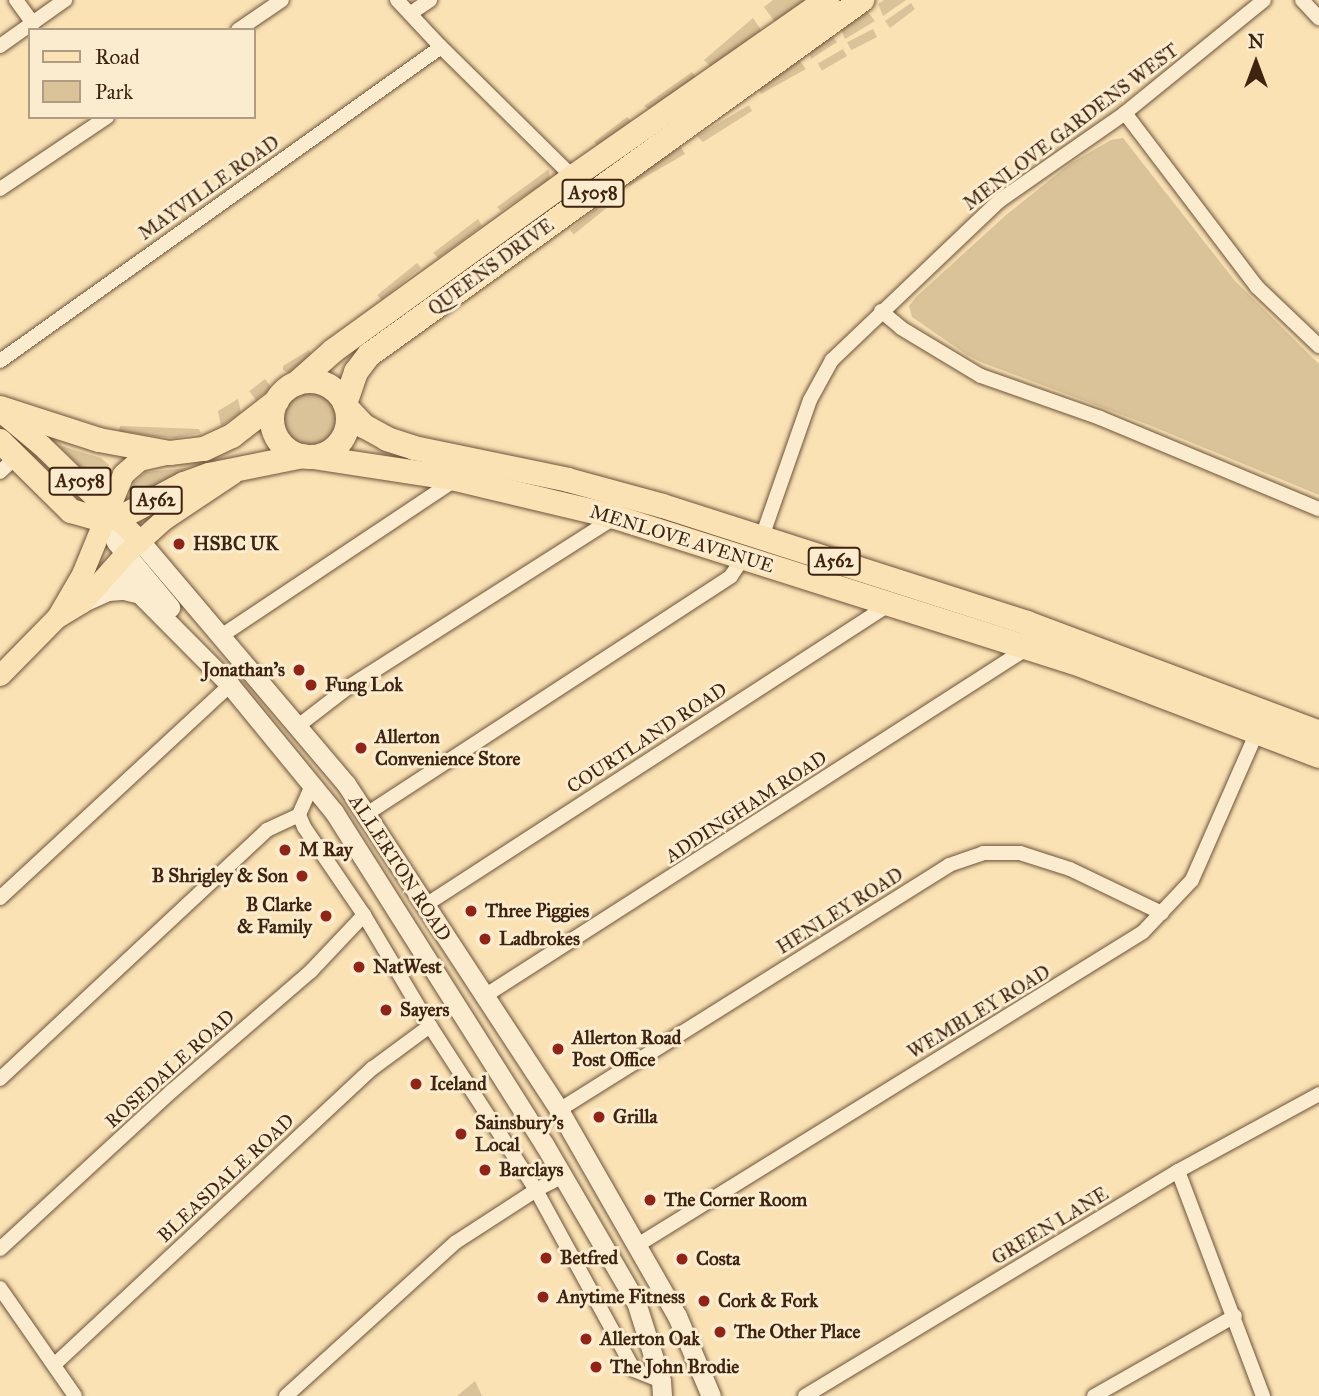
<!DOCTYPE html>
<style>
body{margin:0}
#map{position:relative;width:1319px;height:1396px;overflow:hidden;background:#fae2b5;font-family:"IM FELL Great Primer",serif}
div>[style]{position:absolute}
.green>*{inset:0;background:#dac299;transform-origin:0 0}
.round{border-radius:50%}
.roads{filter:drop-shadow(0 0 2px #6d533a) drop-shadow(0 0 2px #6d533a)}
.street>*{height:14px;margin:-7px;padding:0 7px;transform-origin:7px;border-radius:7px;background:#fceccf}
.secondary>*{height:19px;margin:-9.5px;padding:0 9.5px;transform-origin:9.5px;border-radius:9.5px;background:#fceccf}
.primary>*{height:21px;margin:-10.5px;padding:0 10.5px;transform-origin:10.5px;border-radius:10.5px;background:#fae2b5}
.highway>*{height:24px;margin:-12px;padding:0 12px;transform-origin:12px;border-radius:12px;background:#fae2b5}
.highway>.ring{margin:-12px;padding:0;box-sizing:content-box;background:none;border:24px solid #fae2b5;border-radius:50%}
.dots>*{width:19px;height:19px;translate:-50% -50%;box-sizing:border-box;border:4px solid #fceccf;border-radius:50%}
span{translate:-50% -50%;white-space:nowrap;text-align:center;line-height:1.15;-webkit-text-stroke:6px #fceccf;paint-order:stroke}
.shield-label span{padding:2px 5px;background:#fceccf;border:2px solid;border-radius:5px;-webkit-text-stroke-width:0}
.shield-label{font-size:18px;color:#3e2311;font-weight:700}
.street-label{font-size:19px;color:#3e2311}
.poi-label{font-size:19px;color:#3e2311;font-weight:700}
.left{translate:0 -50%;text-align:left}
.right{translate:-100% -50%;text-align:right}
.legend{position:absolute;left:28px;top:28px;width:228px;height:91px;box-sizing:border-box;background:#fceccf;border:2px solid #b09c83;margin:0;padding:9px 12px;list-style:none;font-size:21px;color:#3e2311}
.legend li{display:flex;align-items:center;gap:14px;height:35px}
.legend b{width:35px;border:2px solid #b09c83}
.north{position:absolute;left:1221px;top:28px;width:70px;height:70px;-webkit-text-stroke:5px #fceccf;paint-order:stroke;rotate:0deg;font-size:19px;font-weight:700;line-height:28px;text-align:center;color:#3e2311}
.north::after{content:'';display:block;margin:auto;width:24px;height:32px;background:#3e2311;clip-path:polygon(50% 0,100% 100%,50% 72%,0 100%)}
</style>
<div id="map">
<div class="green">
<div style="clip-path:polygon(773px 0,806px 0,775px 22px,764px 7px)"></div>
<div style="clip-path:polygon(884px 0,906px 0,883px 16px,878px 4px)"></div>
<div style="clip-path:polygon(911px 3px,915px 9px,890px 28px,885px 21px)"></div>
<div style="clip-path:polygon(867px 11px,875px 21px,845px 39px,841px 29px)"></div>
<div style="clip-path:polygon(753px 18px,761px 30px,711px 67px,704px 60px)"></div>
<div style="left:873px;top:29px;width:9px;height:29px;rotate:63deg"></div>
<div style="clip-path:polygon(832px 36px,837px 42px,811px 59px,809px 52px)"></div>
<div style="left:843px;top:49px;width:8px;height:29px;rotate:60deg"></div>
<div style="clip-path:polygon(796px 61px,800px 61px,806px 69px,761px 94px,758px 86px)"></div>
<div style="clip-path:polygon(692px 72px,696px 77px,648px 109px,644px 106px)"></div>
<div style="clip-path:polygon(749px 105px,752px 111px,703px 142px,697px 136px)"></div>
<div style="clip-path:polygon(627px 117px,631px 121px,597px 145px,594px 142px)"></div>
<div style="clip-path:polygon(1123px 138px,1235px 281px,1319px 364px,1319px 495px,1149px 425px,983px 363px,967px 355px,912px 317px,909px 306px,916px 297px,1006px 215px,1071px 163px,1111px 140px)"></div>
<div style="left:681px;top:147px;width:8px;height:64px;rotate:60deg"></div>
<div style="clip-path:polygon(549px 169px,550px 179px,501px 211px,497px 207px)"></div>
<div style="left:608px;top:199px;width:6px;height:49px;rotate:51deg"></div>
<div style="clip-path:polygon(478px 219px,482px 226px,438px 258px,433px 253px)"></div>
<div style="left:417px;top:263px;width:6px;height:51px;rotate:51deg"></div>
<div style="clip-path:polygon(309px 350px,312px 355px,289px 373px,283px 370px,283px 366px)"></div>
<div style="left:265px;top:379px;width:11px;height:20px;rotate:52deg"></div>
<div class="round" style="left:281px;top:392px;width:58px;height:58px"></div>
<div style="clip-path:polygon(238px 399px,241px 413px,221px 426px,218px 411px)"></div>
<div style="clip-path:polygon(120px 426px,199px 429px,201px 433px,175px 438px,160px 437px,119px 431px)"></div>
<div style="clip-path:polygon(58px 445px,101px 458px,109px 465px,104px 482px,97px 483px)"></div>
<div style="clip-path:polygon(187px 468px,138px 496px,133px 484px,146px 472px)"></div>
<div style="clip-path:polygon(475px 1381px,482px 1396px,457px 1396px)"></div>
</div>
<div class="roads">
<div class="street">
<div style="left:16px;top:0;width:29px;rotate:54deg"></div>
<div style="left:397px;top:0;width:64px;rotate:46.9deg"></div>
<div style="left:441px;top:47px;width:185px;rotate:44.6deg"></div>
<div style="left:1302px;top:0;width:25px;rotate:47deg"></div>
<div style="left:411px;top:13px;width:23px;rotate:-34deg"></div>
<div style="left:238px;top:30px;width:53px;rotate:-34.3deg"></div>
<div style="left:0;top:46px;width:80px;rotate:-35.3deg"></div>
<div style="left:1125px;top:113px;width:218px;rotate:52.8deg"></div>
<div style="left:1257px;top:287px;width:86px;rotate:43.6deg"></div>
<div style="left:0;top:189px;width:129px;rotate:-33.9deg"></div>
<div style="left:881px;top:311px;width:26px;rotate:40deg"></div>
<div style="left:901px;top:328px;width:93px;rotate:31deg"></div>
<div style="left:981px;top:376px;width:126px;rotate:19.4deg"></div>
<div style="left:1100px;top:418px;width:237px;rotate:22.6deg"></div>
<div style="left:0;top:361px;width:541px;rotate:-35.45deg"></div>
<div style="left:0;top:472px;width:23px;rotate:-43deg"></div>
<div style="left:762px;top:537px;width:145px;rotate:-70.7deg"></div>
<div style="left:810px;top:400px;width:46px;rotate:-61.2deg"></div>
<div style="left:832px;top:360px;width:231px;rotate:-43.6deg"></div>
<div style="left:999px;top:201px;width:154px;rotate:-34.9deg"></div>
<div style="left:1125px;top:113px;width:179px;rotate:-39.1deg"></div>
<div style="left:221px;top:636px;width:281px;rotate:-33.7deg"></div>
<div style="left:298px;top:726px;width:66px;rotate:-37.6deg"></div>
<div style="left:350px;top:686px;width:314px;rotate:-32.5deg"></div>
<div style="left:313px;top:783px;width:35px;rotate:114deg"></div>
<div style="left:299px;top:815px;width:13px;rotate:67deg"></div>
<div style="left:304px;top:827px;width:107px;rotate:55.7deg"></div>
<div style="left:364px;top:915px;width:129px;rotate:59.3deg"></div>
<div style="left:430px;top:1026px;width:195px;rotate:57.1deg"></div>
<div style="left:536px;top:1190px;width:205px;rotate:61.4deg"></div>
<div style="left:634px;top:1370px;width:29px;rotate:22deg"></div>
<div style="left:365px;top:815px;width:437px;rotate:-33.1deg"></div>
<div style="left:731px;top:576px;width:23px;rotate:-56deg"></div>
<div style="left:0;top:898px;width:313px;rotate:-42.8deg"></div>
<div style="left:424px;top:906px;width:555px;rotate:-32.95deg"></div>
<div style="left:483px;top:997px;width:649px;rotate:-32.66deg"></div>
<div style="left:0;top:1079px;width:365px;rotate:-43deg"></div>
<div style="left:267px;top:830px;width:35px;rotate:-25deg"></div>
<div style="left:559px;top:1110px;width:461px;rotate:-32.1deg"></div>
<div style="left:949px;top:865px;width:36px;rotate:-19deg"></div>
<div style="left:983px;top:853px;width:37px"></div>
<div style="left:1020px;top:853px;width:52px;rotate:17.7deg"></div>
<div style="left:1070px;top:869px;width:102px;rotate:25.6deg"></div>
<div style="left:1178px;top:1171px;width:241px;rotate:69.3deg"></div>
<div style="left:636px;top:1246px;width:596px;rotate:-31.77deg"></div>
<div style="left:1143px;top:932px;width:71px;rotate:-46.7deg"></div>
<div style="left:1192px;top:880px;width:162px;rotate:-66.3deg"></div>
<div style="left:0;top:1249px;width:234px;rotate:-42.6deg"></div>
<div style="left:172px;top:1091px;width:184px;rotate:-40.8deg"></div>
<div style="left:311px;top:971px;width:77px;rotate:-46.6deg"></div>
<div style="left:0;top:1288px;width:131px;rotate:55.2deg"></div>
<div style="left:54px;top:1365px;width:436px;rotate:-43deg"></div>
<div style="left:373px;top:1068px;width:71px;rotate:-36.4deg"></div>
<div style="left:286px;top:1396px;width:229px;rotate:-42.2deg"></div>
<div style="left:456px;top:1242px;width:95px;rotate:-33deg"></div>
<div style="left:536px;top:1190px;width:29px;rotate:-27deg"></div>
<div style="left:805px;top:1396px;width:436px;rotate:-31.1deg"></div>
<div style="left:1178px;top:1171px;width:161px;rotate:-28.6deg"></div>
<div style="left:1094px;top:1396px;width:162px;rotate:-29.6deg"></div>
</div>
<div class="secondary">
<div style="left:108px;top:510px;width:16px;rotate:90deg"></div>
<div style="left:108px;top:526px;width:18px;rotate:63deg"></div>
<div style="left:116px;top:542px;width:85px;rotate:50.3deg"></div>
<div style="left:140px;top:541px;width:319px;rotate:49.7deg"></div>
<div style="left:346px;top:784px;width:389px;rotate:56.8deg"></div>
<div style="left:559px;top:1110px;width:237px;rotate:60.2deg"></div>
<div style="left:677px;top:1316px;width:87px;rotate:67deg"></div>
<div style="left:113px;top:567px;width:166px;rotate:45.2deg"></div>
<div style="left:230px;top:685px;width:164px;rotate:50.7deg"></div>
<div style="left:334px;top:812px;width:393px;rotate:57.7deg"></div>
<div style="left:544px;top:1144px;width:183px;rotate:59.8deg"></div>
<div style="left:636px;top:1302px;width:83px;rotate:72.4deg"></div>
<div style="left:661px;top:1381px;width:15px;rotate:86deg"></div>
<div style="left:83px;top:602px;width:27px;rotate:-24deg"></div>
<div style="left:108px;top:591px;width:16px;rotate:-4deg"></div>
<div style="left:124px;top:590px;width:16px;rotate:14deg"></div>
</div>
<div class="primary">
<div style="left:0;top:411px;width:53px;rotate:39.7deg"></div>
<div style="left:41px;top:445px;width:138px;rotate:44.1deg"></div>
<div style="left:59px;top:616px;width:27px;rotate:-31deg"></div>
<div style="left:82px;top:602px;width:64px;rotate:-48.1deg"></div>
<div style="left:125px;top:554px;width:52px;rotate:-41.9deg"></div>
<div style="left:164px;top:519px;width:83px;rotate:-33.7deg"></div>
<div style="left:0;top:675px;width:81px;rotate:-45.5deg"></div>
<div style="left:57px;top:617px;width:50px;rotate:-59.8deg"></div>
<div style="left:82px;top:574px;width:108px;rotate:-67.7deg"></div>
<div style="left:123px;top:474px;width:21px;rotate:-41deg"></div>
<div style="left:139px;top:460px;width:27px;rotate:-13deg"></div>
</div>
<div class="highway">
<div class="ring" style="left:272px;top:381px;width:52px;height:52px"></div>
<div style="left:296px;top:384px;width:50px;rotate:-41.7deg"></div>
<div style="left:333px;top:351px;width:296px;rotate:-35.9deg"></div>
<div style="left:573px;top:177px;width:310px;rotate:-34.9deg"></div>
<div style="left:345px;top:404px;width:34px;rotate:-71deg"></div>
<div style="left:356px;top:372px;width:21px;rotate:-53deg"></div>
<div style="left:369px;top:355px;width:608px;rotate:-35.76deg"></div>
<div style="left:0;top:408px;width:104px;rotate:17.9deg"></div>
<div style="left:99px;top:440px;width:72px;rotate:10.4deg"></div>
<div style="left:170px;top:453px;width:34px;rotate:-7deg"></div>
<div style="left:204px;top:449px;width:31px;rotate:-25deg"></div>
<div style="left:232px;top:436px;width:57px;rotate:-37.9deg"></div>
<div style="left:347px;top:408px;width:25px;rotate:47deg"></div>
<div style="left:364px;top:426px;width:26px;rotate:29deg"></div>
<div style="left:387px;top:439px;width:28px;rotate:18deg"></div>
<div style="left:414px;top:448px;width:157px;rotate:11.7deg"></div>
<div style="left:568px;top:480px;width:98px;rotate:15.3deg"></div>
<div style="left:663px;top:506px;width:382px;rotate:17.8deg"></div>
<div style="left:1027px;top:623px;width:312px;rotate:20.6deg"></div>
<div style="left:0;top:441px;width:100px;rotate:44.6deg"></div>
<div style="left:71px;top:511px;width:32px;rotate:16deg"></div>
<div style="left:102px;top:520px;width:26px;rotate:-13deg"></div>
<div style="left:127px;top:514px;width:64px;rotate:-27.8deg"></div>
<div style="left:184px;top:484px;width:27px;rotate:-20deg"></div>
<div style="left:209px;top:475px;width:96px;rotate:-11.4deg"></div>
<div style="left:313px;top:457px;width:145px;rotate:8.7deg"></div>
<div style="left:456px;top:479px;width:163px;rotate:13.4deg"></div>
<div style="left:615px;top:517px;width:480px;rotate:17.6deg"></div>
<div style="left:1073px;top:662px;width:263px;rotate:20.9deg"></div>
</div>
</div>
<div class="dots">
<div style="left:179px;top:544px;background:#8f2418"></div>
<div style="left:299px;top:670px;background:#8f2418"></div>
<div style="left:311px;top:685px;background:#8f2418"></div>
<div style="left:361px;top:748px;background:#8f2418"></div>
<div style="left:285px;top:850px;background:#8f2418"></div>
<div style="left:302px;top:876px;background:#8f2418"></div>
<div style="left:471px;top:911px;background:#8f2418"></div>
<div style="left:326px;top:916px;background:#8f2418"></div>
<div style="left:485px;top:939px;background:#8f2418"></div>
<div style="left:359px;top:967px;background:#8f2418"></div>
<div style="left:386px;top:1010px;background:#8f2418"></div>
<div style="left:558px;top:1049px;background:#8f2418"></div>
<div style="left:416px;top:1084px;background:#8f2418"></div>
<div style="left:599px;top:1117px;background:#8f2418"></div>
<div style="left:461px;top:1134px;background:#8f2418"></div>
<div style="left:485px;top:1170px;background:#8f2418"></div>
<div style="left:650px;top:1200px;background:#8f2418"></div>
<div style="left:546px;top:1258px;background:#8f2418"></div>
<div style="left:682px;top:1259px;background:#8f2418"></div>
<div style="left:543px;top:1297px;background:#8f2418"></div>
<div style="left:704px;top:1301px;background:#8f2418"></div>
<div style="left:720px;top:1332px;background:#8f2418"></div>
<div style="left:586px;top:1339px;background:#8f2418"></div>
<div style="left:596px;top:1367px;background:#8f2418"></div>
</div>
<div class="shield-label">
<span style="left:593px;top:193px">A5058</span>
<span style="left:80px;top:481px">A5058</span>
<span style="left:156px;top:500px">A562</span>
<span style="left:834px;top:561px">A562</span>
</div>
<div class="street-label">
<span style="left:1071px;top:127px;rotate:-37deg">MENLOVE GARDENS WEST</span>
<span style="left:209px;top:188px;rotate:-35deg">MAYVILLE ROAD</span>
<span style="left:491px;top:267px;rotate:-36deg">QUEENS DRIVE</span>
<span style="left:682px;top:539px;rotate:17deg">MENLOVE AVENUE</span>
<span style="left:647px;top:738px;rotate:-33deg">COURTLAND ROAD</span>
<span style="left:746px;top:807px;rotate:-33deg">ADDINGHAM ROAD</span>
<span style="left:400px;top:868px;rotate:57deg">ALLERTON ROAD</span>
<span style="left:840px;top:911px;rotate:-32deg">HENLEY ROAD</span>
<span style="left:979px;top:1012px;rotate:-31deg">WEMBLEY ROAD</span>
<span style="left:170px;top:1069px;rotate:-42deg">ROSEDALE ROAD</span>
<span style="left:226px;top:1178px;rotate:-43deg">BLEASDALE ROAD</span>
<span style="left:1050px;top:1226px;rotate:-31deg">GREEN LANE</span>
</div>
<div class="poi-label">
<span class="left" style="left:193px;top:544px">HSBC UK</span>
<span class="right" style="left:285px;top:670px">Jonathan's</span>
<span class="left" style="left:325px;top:685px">Fung Lok</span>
<span class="left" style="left:375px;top:748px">Allerton<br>Convenience Store</span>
<span class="left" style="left:299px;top:850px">M Ray</span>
<span class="right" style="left:288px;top:876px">B Shrigley &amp; Son</span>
<span class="right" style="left:312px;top:916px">B Clarke<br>&amp; Family</span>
<span class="left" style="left:485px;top:911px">Three Piggies</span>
<span class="left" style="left:499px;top:939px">Ladbrokes</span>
<span class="left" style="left:373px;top:967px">NatWest</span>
<span class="left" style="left:400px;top:1010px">Sayers</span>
<span class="left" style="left:572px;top:1049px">Allerton Road<br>Post Office</span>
<span class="left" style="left:430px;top:1084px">Iceland</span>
<span class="left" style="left:613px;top:1117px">Grilla</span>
<span class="left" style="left:475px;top:1134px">Sainsbury's<br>Local</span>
<span class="left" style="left:499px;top:1170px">Barclays</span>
<span class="left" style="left:664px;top:1200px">The Corner Room</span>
<span class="left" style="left:560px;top:1258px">Betfred</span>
<span class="left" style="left:696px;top:1259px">Costa</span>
<span class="left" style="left:557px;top:1297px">Anytime Fitness</span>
<span class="left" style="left:718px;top:1301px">Cork &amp; Fork</span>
<span class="left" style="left:734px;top:1332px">The Other Place</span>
<span class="left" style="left:600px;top:1339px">Allerton Oak</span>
<span class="left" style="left:610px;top:1367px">The John Brodie</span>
</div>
<ul class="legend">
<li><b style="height:9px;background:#fae2b5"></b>Road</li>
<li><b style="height:19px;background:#dac299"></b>Park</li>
</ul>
<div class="north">N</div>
</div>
